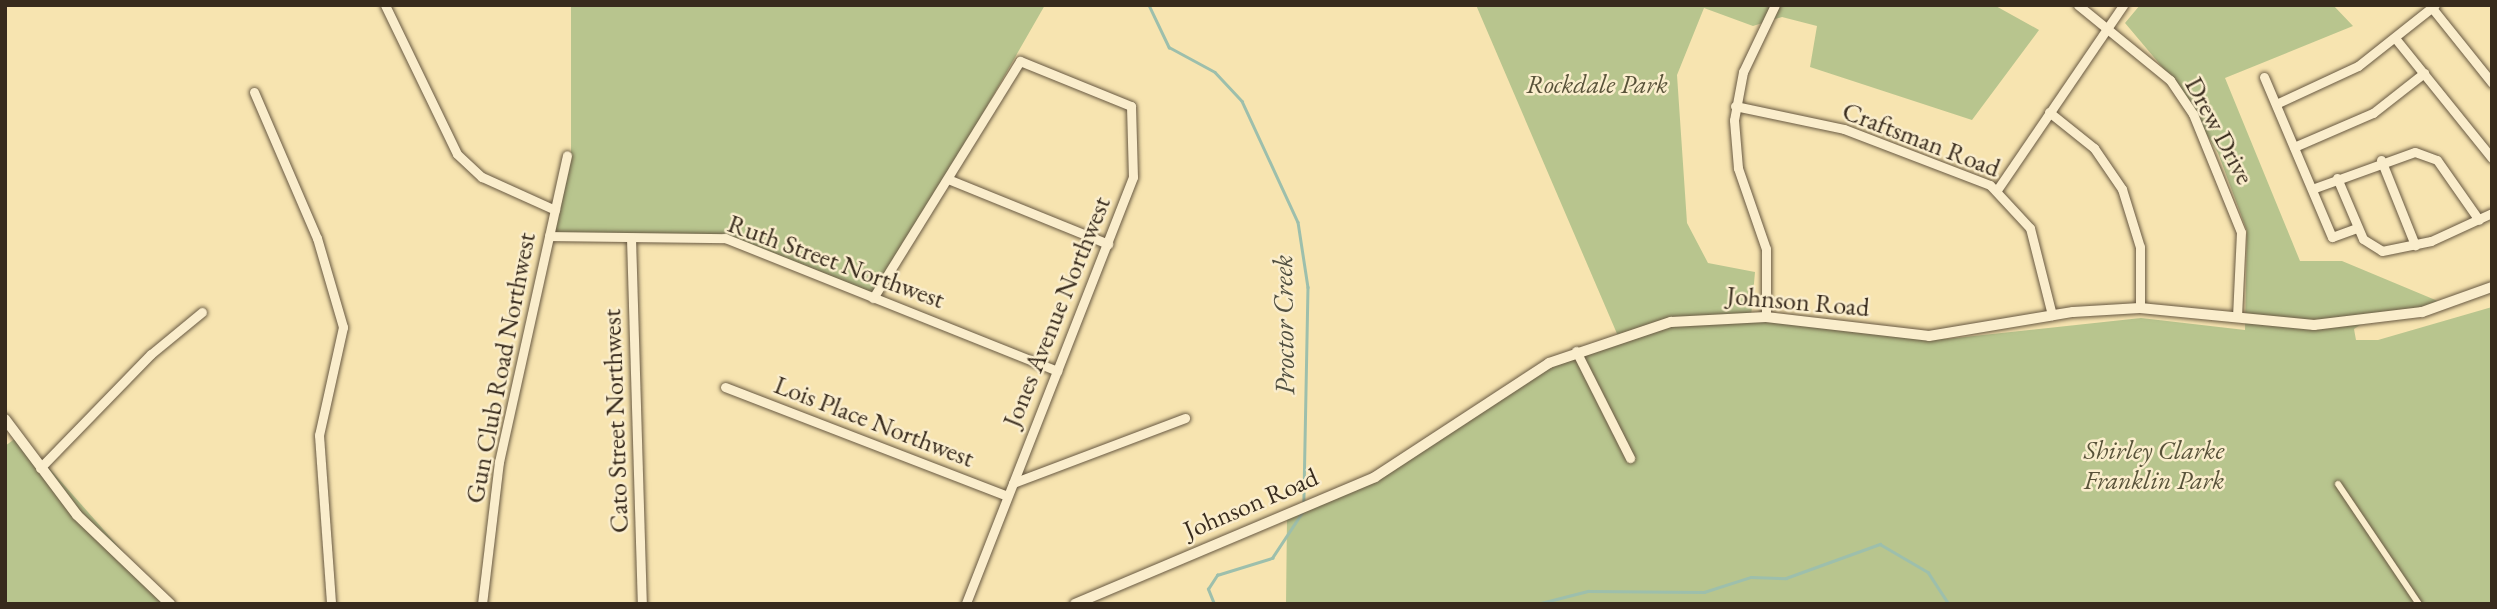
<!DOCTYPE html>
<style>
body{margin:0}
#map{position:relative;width:2497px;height:609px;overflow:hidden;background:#f7e4b0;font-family:"EB Garamond",serif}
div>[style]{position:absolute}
.green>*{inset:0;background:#b8c58e}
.stream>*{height:2.5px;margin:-1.25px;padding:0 1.25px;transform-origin:1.25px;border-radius:1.25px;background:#9dbfac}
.roads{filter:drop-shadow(0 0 2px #685942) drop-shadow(0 0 2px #685942)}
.pedestrian>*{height:6px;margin:-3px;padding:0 3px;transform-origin:3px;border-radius:3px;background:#faedcc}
.minor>*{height:9px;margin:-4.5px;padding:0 4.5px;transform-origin:4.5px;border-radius:4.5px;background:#faedcc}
.tertiary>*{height:10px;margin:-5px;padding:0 5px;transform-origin:5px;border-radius:5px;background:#faedcc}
span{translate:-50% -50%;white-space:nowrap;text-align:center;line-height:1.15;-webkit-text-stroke:5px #faedcc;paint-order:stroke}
.park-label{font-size:26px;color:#585239;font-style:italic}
.street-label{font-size:26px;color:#382b1d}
.water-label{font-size:28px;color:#515041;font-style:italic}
.frame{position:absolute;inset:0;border:7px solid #382b1d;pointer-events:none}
</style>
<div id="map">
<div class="green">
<div style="clip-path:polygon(571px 5px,1045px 5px,876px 300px,723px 240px,549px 239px,571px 154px)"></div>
<div style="clip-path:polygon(1476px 5px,1994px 5px,2039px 30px,1972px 120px,1810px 67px,1817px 26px,1782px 17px,1753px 26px,1704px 8px,1677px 75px,1687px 223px,1708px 263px,1755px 272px,1751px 317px,1946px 339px,2141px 318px,2245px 330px,2247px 231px,2218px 153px,2174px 81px,2125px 23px,2140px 5px,2333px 5px,2353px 26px,2225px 78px,2300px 261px,2342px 261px,2445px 304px,2365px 322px,2354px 329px,2356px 340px,2378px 340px,2492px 307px,2492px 604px,1286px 604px,1287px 518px,1345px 493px,1498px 393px,1618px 336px)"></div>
<div style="clip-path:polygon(20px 435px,125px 554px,174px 604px,5px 604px,5px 446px)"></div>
</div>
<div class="stream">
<div style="left:1149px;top:5px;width:47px;rotate:64.5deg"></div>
<div style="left:1169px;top:47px;width:52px;rotate:28.5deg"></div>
<div style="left:1215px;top:72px;width:40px;rotate:47deg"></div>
<div style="left:1242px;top:101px;width:133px;rotate:65.2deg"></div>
<div style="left:1298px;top:222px;width:66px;rotate:81.3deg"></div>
<div style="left:1308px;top:287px;width:218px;rotate:91.1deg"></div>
<div style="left:1214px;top:604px;width:16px;rotate:-112deg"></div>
<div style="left:1208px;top:589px;width:17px;rotate:-57deg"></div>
<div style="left:1217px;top:575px;width:58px;rotate:-17.2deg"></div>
<div style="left:1272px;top:558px;width:56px;rotate:-56.6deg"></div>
<div style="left:1537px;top:604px;width:53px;rotate:-14.3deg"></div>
<div style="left:1588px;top:591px;width:116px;rotate:0.5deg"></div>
<div style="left:1704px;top:592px;width:49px;rotate:-17.7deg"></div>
<div style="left:1751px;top:577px;width:35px;rotate:2deg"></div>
<div style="left:1786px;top:578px;width:100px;rotate:-19.9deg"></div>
<div style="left:1880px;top:544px;width:56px;rotate:30.3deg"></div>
<div style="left:1928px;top:572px;width:38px;rotate:57deg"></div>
</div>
<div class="roads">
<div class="pedestrian">
<div style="left:2338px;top:484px;width:145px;rotate:56deg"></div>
</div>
<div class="minor">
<div style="left:385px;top:5px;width:165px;rotate:64.2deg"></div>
<div style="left:457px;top:154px;width:34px;rotate:43deg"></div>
<div style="left:482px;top:177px;width:80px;rotate:24.3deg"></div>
<div style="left:2078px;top:5px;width:119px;rotate:39.2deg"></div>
<div style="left:2170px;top:80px;width:41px;rotate:55.9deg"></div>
<div style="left:2193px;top:114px;width:127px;rotate:67.9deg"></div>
<div style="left:2241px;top:232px;width:85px;rotate:92.7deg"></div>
<div style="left:2432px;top:8px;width:96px;rotate:51.3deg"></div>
<div style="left:2395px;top:38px;width:154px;rotate:51.1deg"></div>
<div style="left:2264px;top:77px;width:174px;rotate:67deg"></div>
<div style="left:2332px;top:237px;width:27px;rotate:-20deg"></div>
<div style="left:254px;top:92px;width:159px;rotate:66.7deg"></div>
<div style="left:317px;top:238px;width:93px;rotate:73.7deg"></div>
<div style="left:343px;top:327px;width:111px;rotate:102.5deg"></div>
<div style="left:319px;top:435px;width:169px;rotate:85.9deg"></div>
<div style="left:2276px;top:104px;width:90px;rotate:-24.9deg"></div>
<div style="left:2358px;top:66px;width:98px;rotate:-38.4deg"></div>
<div style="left:1735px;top:106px;width:111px;rotate:11.9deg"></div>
<div style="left:1844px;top:129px;width:156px;rotate:21deg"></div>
<div style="left:1990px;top:185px;width:59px;rotate:47.1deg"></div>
<div style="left:2030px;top:228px;width:90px;rotate:75.8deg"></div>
<div style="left:2049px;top:112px;width:58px;rotate:38.7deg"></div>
<div style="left:2094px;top:148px;width:50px;rotate:55.7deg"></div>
<div style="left:2122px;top:189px;width:61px;rotate:72.8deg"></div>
<div style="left:2140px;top:247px;width:61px;rotate:90deg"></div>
<div style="left:2294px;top:147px;width:86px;rotate:-23.3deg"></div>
<div style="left:2373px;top:113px;width:65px;rotate:-38.1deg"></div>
<div style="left:2381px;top:160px;width:92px;rotate:68.2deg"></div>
<div style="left:2337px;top:178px;width:66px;rotate:66.9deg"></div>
<div style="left:2363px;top:239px;width:22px;rotate:32deg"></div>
<div style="left:2382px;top:251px;width:50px;rotate:-11.5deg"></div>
<div style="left:2431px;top:241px;width:67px;rotate:-24.7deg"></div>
<div style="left:948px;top:179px;width:173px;rotate:22.1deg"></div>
<div style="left:2312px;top:189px;width:109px;rotate:-19.8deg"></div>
<div style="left:2415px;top:152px;width:23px;rotate:20deg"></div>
<div style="left:2437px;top:160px;width:73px;rotate:55deg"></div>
<div style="left:1997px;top:190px;width:224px;rotate:-55.7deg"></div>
<div style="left:549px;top:236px;width:176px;rotate:0.7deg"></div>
<div style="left:725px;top:238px;width:358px;rotate:21.8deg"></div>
<div style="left:631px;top:238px;width:366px;rotate:88.3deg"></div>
<div style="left:873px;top:298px;width:279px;rotate:-58.2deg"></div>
<div style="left:1020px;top:61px;width:120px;rotate:22.1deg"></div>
<div style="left:1131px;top:106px;width:71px;rotate:88.4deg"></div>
<div style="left:1133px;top:177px;width:458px;rotate:111.4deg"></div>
<div style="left:1766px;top:317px;width:68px;rotate:-90deg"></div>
<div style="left:1766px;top:249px;width:86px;rotate:-109.1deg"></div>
<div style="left:1738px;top:168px;width:48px;rotate:-94.8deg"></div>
<div style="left:1734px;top:120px;width:49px;rotate:-79.4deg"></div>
<div style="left:1743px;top:72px;width:74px;rotate:-64.5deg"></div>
<div style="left:1576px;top:351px;width:120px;rotate:63.2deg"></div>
<div style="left:725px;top:387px;width:302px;rotate:21.1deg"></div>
<div style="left:40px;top:468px;width:159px;rotate:-45.8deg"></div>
<div style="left:151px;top:354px;width:66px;rotate:-39.5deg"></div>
<div style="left:1013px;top:483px;width:184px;rotate:-20.7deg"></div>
<div style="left:482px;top:604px;width:143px;rotate:-83.2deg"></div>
<div style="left:499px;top:462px;width:314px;rotate:-77.5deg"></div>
</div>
<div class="tertiary">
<div style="left:5px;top:419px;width:120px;rotate:53.1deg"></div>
<div style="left:77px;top:515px;width:129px;rotate:43.7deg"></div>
<div style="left:1075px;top:604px;width:326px;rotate:-22.9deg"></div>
<div style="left:1375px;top:477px;width:208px;rotate:-33.2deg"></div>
<div style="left:1549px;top:363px;width:129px;rotate:-18.6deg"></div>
<div style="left:1671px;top:322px;width:95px;rotate:-3deg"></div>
<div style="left:1766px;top:317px;width:164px;rotate:6.6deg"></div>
<div style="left:1929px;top:336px;width:146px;rotate:-9.5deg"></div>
<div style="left:2073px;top:312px;width:67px;rotate:-3.4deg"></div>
<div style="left:2140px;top:308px;width:175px;rotate:5.6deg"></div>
<div style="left:2314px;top:325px;width:109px;rotate:-6.9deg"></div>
<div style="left:2422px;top:312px;width:74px;rotate:-19.7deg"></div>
</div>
</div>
<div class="park-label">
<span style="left:1597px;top:85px">Rockdale Park</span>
<span style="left:2154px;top:466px">Shirley Clarke<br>Franklin Park</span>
</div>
<div class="street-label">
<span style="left:2219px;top:131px;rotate:62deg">Drew Drive</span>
<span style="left:1921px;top:140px;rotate:21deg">Craftsman Road</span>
<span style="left:836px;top:262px;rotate:20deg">Ruth Street Northwest</span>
<span style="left:1798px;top:302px;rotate:5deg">Johnson Road</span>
<span style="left:1057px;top:312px;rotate:-68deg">Jones Avenue Northwest</span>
<span style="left:501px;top:368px;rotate:-79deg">Gun Club Road Northwest</span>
<span style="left:616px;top:421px;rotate:-92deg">Cato Street Northwest</span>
<span style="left:874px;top:422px;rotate:21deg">Lois Place Northwest</span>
<span style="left:1251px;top:504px;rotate:-23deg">Johnson Road</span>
</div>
<div class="water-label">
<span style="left:1283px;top:325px;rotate:-91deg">Proctor Creek</span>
</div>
<div class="frame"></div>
</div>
